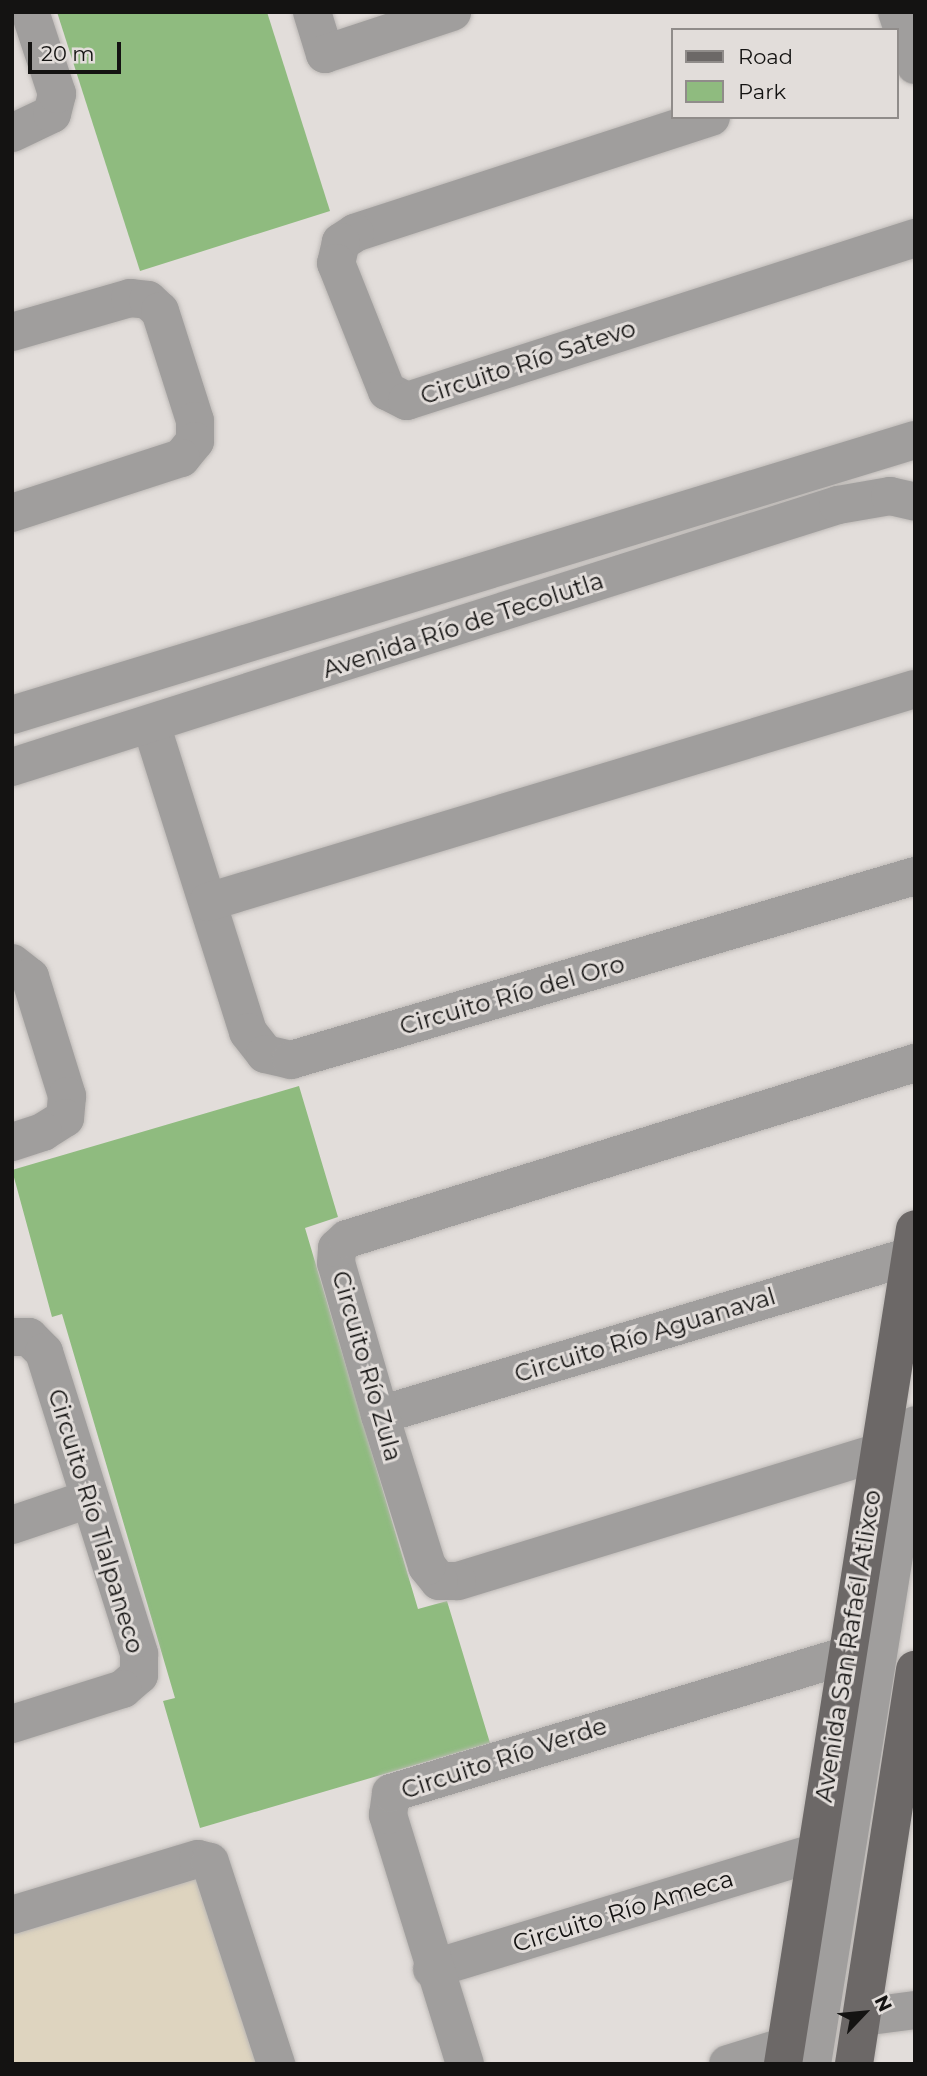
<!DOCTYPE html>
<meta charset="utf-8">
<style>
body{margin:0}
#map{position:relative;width:927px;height:2076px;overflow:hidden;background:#e2ddda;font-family:Montserrat,sans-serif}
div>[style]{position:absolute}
.education>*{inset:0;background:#ded4bf}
.green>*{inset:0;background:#8fbb7f}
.roads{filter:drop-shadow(0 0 2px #bdb9b6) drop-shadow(0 0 2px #bdb9b6)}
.minor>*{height:38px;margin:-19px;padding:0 19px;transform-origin:19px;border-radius:19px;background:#a09e9d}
.major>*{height:38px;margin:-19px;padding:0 19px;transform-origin:19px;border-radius:19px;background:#6c6867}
span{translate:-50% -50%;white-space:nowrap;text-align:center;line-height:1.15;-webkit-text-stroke:6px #e2ddda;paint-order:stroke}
.street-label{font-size:24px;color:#141312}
.frame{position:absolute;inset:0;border:14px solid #141312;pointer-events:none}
.legend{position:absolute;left:671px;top:28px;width:228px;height:91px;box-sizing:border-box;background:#e2ddda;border:2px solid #908c8a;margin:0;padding:9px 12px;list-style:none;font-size:21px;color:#141312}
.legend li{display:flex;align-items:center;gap:14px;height:35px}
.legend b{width:35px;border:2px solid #908c8a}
.north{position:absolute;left:829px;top:1978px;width:70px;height:70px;-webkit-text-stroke:5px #e2ddda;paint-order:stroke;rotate:64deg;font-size:19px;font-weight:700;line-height:28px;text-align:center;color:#141312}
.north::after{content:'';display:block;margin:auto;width:24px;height:32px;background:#141312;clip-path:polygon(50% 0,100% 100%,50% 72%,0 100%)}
.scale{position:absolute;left:28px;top:42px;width:93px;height:32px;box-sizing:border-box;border:4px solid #141312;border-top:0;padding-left:9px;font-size:21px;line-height:24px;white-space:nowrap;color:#141312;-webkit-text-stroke:5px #e2ddda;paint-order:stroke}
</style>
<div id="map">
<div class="education">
<div style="clip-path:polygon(205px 1870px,262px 2064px,12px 2064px,12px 1931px)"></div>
</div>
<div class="green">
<div style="clip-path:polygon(57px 12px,267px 12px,330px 211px,140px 271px)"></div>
<div style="clip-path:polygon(299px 1086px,338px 1217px,305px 1228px,418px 1609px,447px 1601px,490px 1743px,200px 1828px,163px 1701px,175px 1698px,62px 1314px,52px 1317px,12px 1170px)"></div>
</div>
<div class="roads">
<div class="minor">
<div style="left:312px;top:12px;width:44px;rotate:72.8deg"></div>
<div style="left:325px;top:54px;width:134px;rotate:-18.3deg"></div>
<div style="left:897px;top:12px;width:56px;rotate:71.2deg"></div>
<div style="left:711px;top:117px;width:374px;rotate:162deg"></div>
<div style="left:355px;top:233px;width:17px;rotate:147deg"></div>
<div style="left:341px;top:242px;width:22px;rotate:103deg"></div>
<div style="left:336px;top:263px;width:138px;rotate:68.3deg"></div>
<div style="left:387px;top:391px;width:22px;rotate:27deg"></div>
<div style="left:407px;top:401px;width:534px;rotate:-17.79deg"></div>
<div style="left:12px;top:133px;width:44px;rotate:-25.4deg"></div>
<div style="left:52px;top:114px;width:21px;rotate:-76deg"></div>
<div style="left:57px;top:94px;width:86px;rotate:-108.2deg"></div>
<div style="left:12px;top:332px;width:123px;rotate:-16.1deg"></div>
<div style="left:130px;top:298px;width:18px;rotate:6deg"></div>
<div style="left:148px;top:300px;width:16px;rotate:43deg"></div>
<div style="left:160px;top:311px;width:115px;rotate:72.3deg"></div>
<div style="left:195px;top:421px;width:20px;rotate:90deg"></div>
<div style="left:195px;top:441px;width:22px;rotate:129deg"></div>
<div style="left:181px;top:458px;width:178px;rotate:162deg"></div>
<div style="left:12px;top:715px;width:944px;rotate:-16.94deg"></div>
<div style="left:151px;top:724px;width:323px;rotate:72.5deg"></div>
<div style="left:248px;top:1032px;width:28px;rotate:52deg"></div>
<div style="left:265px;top:1054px;width:27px;rotate:13deg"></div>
<div style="left:291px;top:1060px;width:651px;rotate:-16.43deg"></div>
<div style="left:12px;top:767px;width:867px;rotate:-17.6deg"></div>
<div style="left:838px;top:505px;width:53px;rotate:-9.8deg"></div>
<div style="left:890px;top:496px;width:26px;rotate:13deg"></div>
<div style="left:208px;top:902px;width:738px;rotate:-16.77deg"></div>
<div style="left:12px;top:963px;width:23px;rotate:38deg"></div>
<div style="left:30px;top:977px;width:125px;rotate:72.7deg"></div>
<div style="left:67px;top:1096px;width:22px;rotate:95deg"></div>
<div style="left:65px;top:1118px;width:26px;rotate:148deg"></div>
<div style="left:43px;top:1132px;width:33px;rotate:162deg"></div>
<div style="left:12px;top:1337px;width:17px"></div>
<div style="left:29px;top:1337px;width:21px;rotate:45deg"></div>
<div style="left:44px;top:1352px;width:317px;rotate:72.5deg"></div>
<div style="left:139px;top:1654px;width:21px;rotate:90deg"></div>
<div style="left:139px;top:1675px;width:21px;rotate:139deg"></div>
<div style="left:123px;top:1689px;width:116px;rotate:162.5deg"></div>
<div style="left:380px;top:1415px;width:554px;rotate:-16.67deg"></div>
<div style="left:880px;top:1452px;width:442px;rotate:163deg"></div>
<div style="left:457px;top:1581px;width:18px;rotate:180deg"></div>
<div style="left:439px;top:1581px;width:19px;rotate:-129deg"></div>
<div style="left:427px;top:1566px;width:158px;rotate:-107.3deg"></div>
<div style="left:380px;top:1415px;width:158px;rotate:-106.1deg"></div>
<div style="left:336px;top:1263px;width:15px;rotate:-86deg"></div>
<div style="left:337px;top:1248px;width:13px;rotate:-42deg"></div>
<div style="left:347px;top:1239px;width:595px;rotate:-17.22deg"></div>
<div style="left:12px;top:1525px;width:81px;rotate:-18.7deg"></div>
<div style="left:12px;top:1915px;width:194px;rotate:-16.8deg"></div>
<div style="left:198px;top:1859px;width:12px;rotate:14deg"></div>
<div style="left:210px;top:1862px;width:213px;rotate:71.9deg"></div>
<div style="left:432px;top:1969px;width:400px;rotate:-16.9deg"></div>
<div style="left:862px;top:2017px;width:53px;rotate:-7.5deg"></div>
<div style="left:465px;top:2064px;width:261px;rotate:-107.2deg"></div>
<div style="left:388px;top:1815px;width:22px;rotate:-82deg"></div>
<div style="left:391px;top:1793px;width:475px;rotate:-16.8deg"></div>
<div style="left:728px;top:2064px;width:61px;rotate:-17.2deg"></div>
<div style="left:812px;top:2064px;width:647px;rotate:-80.84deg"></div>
</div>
<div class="major">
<div style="left:783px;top:2064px;width:845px;rotate:-81.02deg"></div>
<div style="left:854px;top:2064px;width:399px;rotate:-81.2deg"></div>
</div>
</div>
<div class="street-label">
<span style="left:528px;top:362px;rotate:-18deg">Circuito Río Satevo</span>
<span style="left:463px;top:625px;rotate:-18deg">Avenida Río de Tecolutla</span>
<span style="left:512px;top:995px;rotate:-16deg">Circuito Río del Oro</span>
<span style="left:645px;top:1335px;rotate:-17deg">Circuito Río Aguanaval</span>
<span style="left:367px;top:1366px;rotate:74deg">Circuito Río Zula</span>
<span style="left:96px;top:1521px;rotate:73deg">Circuito Río Tlalpaneco</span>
<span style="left:848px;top:1646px;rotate:-81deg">Avenida San Rafaél Atlixco</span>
<span style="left:504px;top:1758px;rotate:-18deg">Circuito Río Verde</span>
<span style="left:623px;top:1911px;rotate:-17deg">Circuito Río Ameca</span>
</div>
<div class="frame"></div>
<ul class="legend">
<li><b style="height:9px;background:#6c6867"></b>Road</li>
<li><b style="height:19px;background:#8fbb7f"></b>Park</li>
</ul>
<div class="north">N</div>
<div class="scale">20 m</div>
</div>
